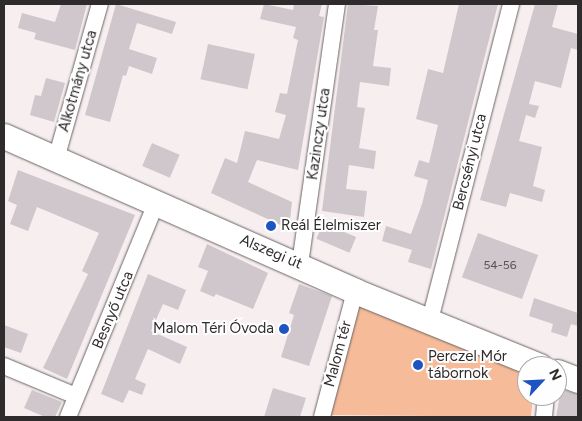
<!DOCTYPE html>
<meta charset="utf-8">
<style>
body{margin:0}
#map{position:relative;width:582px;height:421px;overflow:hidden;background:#f7eeef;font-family:Figtree,sans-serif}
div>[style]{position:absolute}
.green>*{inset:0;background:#f6bb98}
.building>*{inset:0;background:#cfc7cb;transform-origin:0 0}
.roads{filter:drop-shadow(0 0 1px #6b6364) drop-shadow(0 0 1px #6b6364)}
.minor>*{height:16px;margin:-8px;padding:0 8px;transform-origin:8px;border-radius:8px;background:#fff}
.primary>*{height:25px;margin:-12.5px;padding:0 12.5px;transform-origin:12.5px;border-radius:12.5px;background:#fff}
.dots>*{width:14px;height:14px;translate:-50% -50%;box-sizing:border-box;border:2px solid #fefefe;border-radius:50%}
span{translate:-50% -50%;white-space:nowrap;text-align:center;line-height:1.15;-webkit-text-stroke:4px #fefefe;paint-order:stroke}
.number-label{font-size:12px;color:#575254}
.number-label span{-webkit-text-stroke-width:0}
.street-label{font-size:15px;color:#2f2b2c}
.poi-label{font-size:15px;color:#2f2b2c}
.left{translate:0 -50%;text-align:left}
.right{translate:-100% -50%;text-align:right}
.frame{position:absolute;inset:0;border:5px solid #2f2b2c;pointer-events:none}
.north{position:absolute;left:517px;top:356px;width:50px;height:50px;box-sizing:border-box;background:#fefefe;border:1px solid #abaaaa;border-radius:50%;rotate:65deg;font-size:14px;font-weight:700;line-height:20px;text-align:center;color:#2f2b2c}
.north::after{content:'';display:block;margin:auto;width:18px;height:22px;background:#1d54c1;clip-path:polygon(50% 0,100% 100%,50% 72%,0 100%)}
</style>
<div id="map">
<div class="green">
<div style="clip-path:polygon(357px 301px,527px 366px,527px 396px,533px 396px,531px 417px,326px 415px)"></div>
</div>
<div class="building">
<div style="clip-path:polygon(61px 4px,87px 4px,75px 50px,34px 39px,36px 33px,18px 28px,22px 13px,55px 22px)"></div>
<div style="clip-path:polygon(116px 4px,176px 22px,172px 34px,137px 23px,129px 49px,157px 58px,152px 74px,129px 66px,126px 76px,123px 75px,110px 122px,85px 115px)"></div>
<div style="clip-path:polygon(264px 4px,293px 10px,294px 4px,322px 4px,319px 16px,324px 17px,298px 170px,257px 160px,248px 182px,292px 202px,289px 229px,211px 193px,225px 158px,237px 163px,245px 131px,279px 139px,286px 115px,275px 112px,280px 93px,287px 94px,298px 40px,293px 38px,296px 27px,260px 19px)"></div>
<div style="clip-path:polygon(348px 4px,378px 6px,374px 30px,378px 30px,373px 66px,391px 68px,389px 86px,360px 82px,357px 107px,365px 108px,359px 148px,376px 151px,374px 169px,349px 165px,346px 189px,367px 191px,364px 217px,322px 211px)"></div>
<div style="clip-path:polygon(459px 4px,498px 4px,431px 269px,408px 262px,412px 250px,382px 241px,386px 226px,411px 234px,422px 204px,428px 180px,414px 176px,419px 160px,429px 163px,438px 125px,416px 119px,428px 69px,443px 73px)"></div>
<div style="clip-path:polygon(535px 4px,558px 4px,552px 27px,578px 34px,578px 50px,571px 48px,561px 88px,535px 81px,529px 104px,539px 106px,535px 118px,526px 115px,519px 141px,542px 147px,533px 186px,545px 190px,542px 202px,510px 193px,506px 207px,480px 200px)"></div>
<div style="left:208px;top:44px;width:48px;height:36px;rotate:12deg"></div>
<div style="clip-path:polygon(46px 78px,65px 83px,54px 122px,30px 115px,35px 95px,41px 96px)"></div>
<div style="left:152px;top:143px;width:30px;height:25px;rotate:23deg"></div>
<div style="clip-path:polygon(18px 170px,135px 215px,67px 379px,43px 368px,88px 274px,82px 271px,99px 233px,37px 207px,28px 231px,10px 224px,17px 205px,8px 201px)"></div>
<div style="left:323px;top:223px;width:36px;height:17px;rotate:23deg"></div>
<div style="left:478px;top:233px;width:64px;height:47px;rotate:20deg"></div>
<div style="clip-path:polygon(207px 244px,268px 273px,253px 309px,216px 294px,214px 297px,200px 291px,208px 271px,198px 267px)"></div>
<div style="clip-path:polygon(148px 274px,186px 290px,178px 310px,163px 304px,151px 331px,187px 347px,180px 364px,148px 349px,135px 379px,146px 384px,142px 395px,129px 390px,123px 403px,101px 394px)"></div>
<div style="clip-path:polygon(299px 284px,332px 296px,309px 366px,281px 357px,294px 315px,289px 313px)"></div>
<div style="clip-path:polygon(534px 298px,578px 313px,578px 326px,571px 324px,567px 337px,551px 332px,553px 324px,529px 316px)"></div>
<div style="clip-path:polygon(4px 325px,28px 334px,21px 353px,4px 347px)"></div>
<div style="clip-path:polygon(273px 388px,306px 398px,300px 417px,264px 417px)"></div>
<div style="clip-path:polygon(561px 389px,578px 394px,578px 417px,556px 417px)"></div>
<div style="clip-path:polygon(32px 390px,62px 402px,55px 417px,45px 417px,24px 408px)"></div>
</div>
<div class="roads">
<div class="minor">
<div style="left:56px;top:159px;width:161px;rotate:-74.2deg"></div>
<div style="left:300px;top:264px;width:263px;rotate:-81.9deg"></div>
<div style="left:430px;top:320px;width:326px;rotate:-75.6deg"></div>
<div style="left:4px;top:366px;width:78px;rotate:22.6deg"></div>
<div style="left:68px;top:417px;width:231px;rotate:-67.6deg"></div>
<div style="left:322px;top:417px;width:130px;rotate:-75.3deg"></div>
<div style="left:544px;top:417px;width:21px;rotate:-85deg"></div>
</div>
<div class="primary">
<div style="left:4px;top:136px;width:384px;rotate:23.8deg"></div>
<div style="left:355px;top:291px;width:200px;rotate:22.1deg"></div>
<div style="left:557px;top:372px;width:22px;rotate:21deg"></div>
</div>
</div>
<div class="dots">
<div style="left:271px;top:226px;background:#1d54c1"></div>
<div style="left:284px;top:329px;background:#1d54c1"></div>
<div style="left:418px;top:365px;background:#1d54c1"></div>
</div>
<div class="number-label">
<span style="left:500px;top:266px">54-56</span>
</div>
<div class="street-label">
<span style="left:78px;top:81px;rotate:-74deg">Alkotmány utca</span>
<span style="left:319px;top:134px;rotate:-82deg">Kazinczy utca</span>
<span style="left:470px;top:162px;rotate:-76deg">Bercsényi utca</span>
<span style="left:271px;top:252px;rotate:23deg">Alszegi út</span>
<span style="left:113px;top:310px;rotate:-67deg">Besnyő utca</span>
<span style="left:338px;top:354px;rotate:-75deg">Malom tér</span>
</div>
<div class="poi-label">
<span class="left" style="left:281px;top:226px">Reál Élelmiszer</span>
<span class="right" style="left:274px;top:329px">Malom Téri Óvoda</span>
<span class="left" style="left:428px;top:365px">Perczel Mór<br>tábornok</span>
</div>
<div class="frame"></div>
<div class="north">N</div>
</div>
